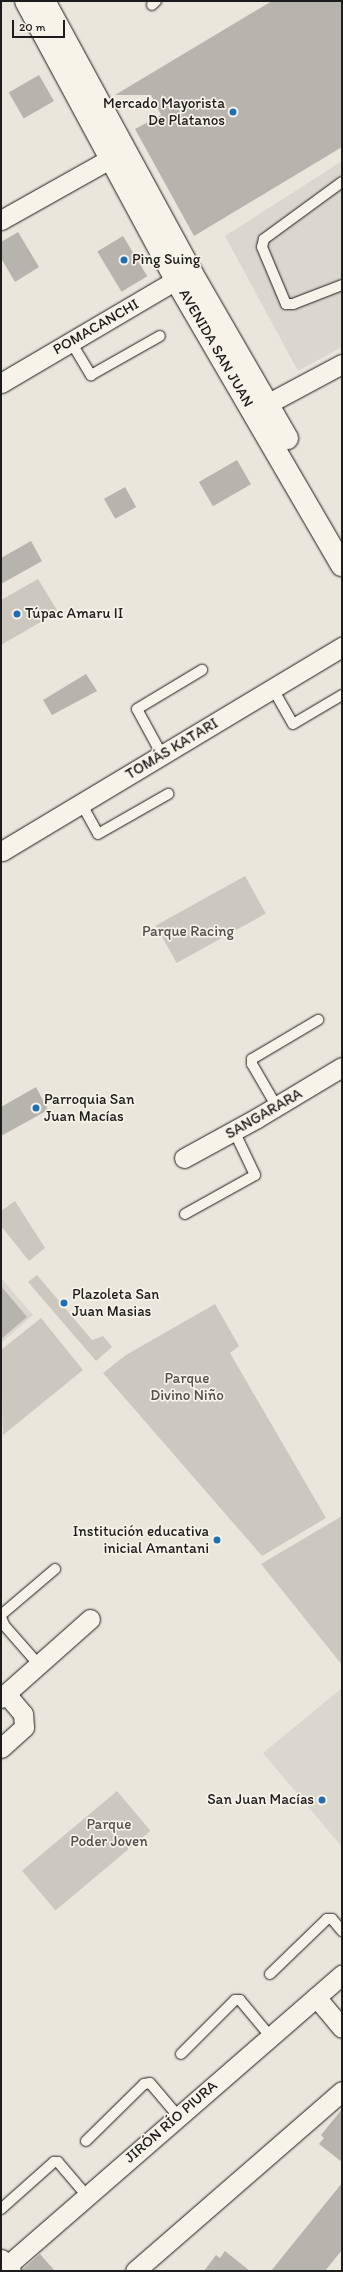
<!DOCTYPE html>
<meta charset="utf-8">
<style>
body{margin:0}
#map{position:relative;width:343px;height:2272px;overflow:hidden;background:#eae6dc;font-family:Itim,sans-serif}
div>[style]{position:absolute}
.built>*{inset:0;background:#dad7ce}
.green>*{inset:0;background:#ccc8c0;transform-origin:0 0}
.building>*{inset:0;background:#b6b4ac;transform-origin:0 0}
.roads{filter:drop-shadow(0 0 1px #1c1c1c) drop-shadow(0 0 1px #1c1c1c)}
.lane>*{height:10px;margin:-5px;padding:0 5px;transform-origin:5px;border-radius:5px;background:#f7f3e8}
.street>*{height:19px;margin:-9.5px;padding:0 9.5px;transform-origin:9.5px;border-radius:9.5px;background:#f7f3e8}
.secondary>*{height:22px;margin:-11px;padding:0 11px;transform-origin:11px;border-radius:11px;background:#f7f3e8}
.dots>*{width:11px;height:11px;translate:-50% -50%;box-sizing:border-box;border:2px solid #f7f3e8;border-radius:50%}
span{translate:-50% -50%;white-space:nowrap;text-align:center;line-height:1.15;-webkit-text-stroke:3.5px #f7f3e8;paint-order:stroke}
.poi-label{font-size:15px;color:#1c1c1c}
.right{translate:-100% -50%;text-align:right}
.left{translate:0 -50%;text-align:left}
.street-label{font-size:15px;color:#1c1c1c}
.park-label{font-size:15px;color:#51504d}
.frame{position:absolute;inset:0;border:2px solid #1c1c1c;pointer-events:none}
.scale{position:absolute;left:12px;top:20px;width:53px;height:18px;box-sizing:border-box;border:2px solid #1c1c1c;border-top:0;padding-left:5px;font-size:12px;line-height:14px;white-space:nowrap;color:#1c1c1c;-webkit-text-stroke:3px #f7f3e8;paint-order:stroke}
</style>
<div id="map">
<div class="built">
<div style="clip-path:polygon(342px 161px,342px 347px,298px 371px,225px 236px)"></div>
<div style="clip-path:polygon(1px 1278px,33px 1315px,1px 1343px)"></div>
<div style="clip-path:polygon(342px 1688px,342px 1847px,263px 1753px)"></div>
</div>
<div class="green">
<div style="clip-path:polygon(38px 579px,58px 612px,1px 645px,1px 600px)"></div>
<div style="left:245px;top:876px;width:43px;height:102px;rotate:61deg"></div>
<div style="clip-path:polygon(15px 1201px,45px 1248px,29px 1261px,1px 1226px,1px 1211px)"></div>
<div style="clip-path:polygon(37px 1275px,92px 1340px,103px 1336px,112px 1347px,96px 1361px,28px 1282px)"></div>
<div style="clip-path:polygon(215px 1304px,239px 1346px,230px 1353px,326px 1518px,262px 1556px,103px 1373px,126px 1355px)"></div>
<div style="clip-path:polygon(41px 1318px,83px 1370px,3px 1435px,1px 1350px)"></div>
<div style="clip-path:polygon(342px 1516px,342px 1665px,261px 1564px)"></div>
<div style="left:117px;top:1791px;width:52px;height:124px;rotate:50deg"></div>
</div>
<div class="building">
<div style="clip-path:polygon(272px 1px,342px 1px,342px 147px,194px 236px,135px 129px,161px 115px,151px 95px,115px 95px)"></div>
<div style="left:39px;top:75px;width:30px;height:35px;rotate:60deg"></div>
<div style="clip-path:polygon(18px 232px,39px 267px,15px 282px,1px 258px,1px 242px)"></div>
<div style="left:123px;top:236px;width:47px;height:30px;rotate:59deg"></div>
<div style="left:237px;top:460px;width:28px;height:44px;rotate:60deg"></div>
<div style="left:125px;top:487px;width:23px;height:24px;rotate:61deg"></div>
<div style="clip-path:polygon(31px 541px,42px 561px,1px 584px,1px 558px)"></div>
<div style="clip-path:polygon(86px 674px,97px 691px,52px 715px,43px 700px)"></div>
<div style="clip-path:polygon(36px 1087px,48px 1110px,1px 1136px,1px 1107px)"></div>
<div style="clip-path:polygon(1px 1286px,27px 1317px,1px 1339px)"></div>
<div style="clip-path:polygon(342px 2109px,342px 2162px,319px 2144px,324px 2138px,321px 2135px)"></div>
<div style="clip-path:polygon(342px 2183px,342px 2250px,325px 2271px,271px 2271px)"></div>
<div style="clip-path:polygon(225px 2251px,250px 2271px,204px 2271px,216px 2255px,220px 2258px)"></div>
<div style="clip-path:polygon(40px 2254px,55px 2271px,22px 2271px,22px 2270px)"></div>
</div>
<div class="roads">
<div class="lane">
<div style="left:152px;top:5px;width:6px;rotate:-45deg"></div>
<div style="left:342px;top:182px;width:97px;rotate:143.8deg"></div>
<div style="left:264px;top:239px;width:8px;rotate:104deg"></div>
<div style="left:262px;top:247px;width:62px;rotate:67.2deg"></div>
<div style="left:286px;top:304px;width:7px"></div>
<div style="left:293px;top:304px;width:53px;rotate:-21.2deg"></div>
<div style="left:71px;top:342px;width:39px;rotate:59deg"></div>
<div style="left:91px;top:375px;width:79px;rotate:-29.5deg"></div>
<div style="left:273px;top:689px;width:40px;rotate:60.3deg"></div>
<div style="left:293px;top:724px;width:57px;rotate:-30.6deg"></div>
<div style="left:162px;top:755px;width:52px;rotate:-118.5deg"></div>
<div style="left:137px;top:709px;width:76px;rotate:-31deg"></div>
<div style="left:81px;top:803px;width:35px;rotate:61deg"></div>
<div style="left:98px;top:834px;width:81px;rotate:-29.7deg"></div>
<div style="left:277px;top:1107px;width:50px;rotate:-120.2deg"></div>
<div style="left:252px;top:1064px;width:5px;rotate:-90deg"></div>
<div style="left:252px;top:1059px;width:77px;rotate:-30.6deg"></div>
<div style="left:185px;top:1214px;width:80px;rotate:-29.1deg"></div>
<div style="left:255px;top:1175px;width:49px;rotate:-115.5deg"></div>
<div style="left:1px;top:1615px;width:71px;rotate:-40.4deg"></div>
<div style="left:1px;top:1617px;width:9px;rotate:69deg"></div>
<div style="left:4px;top:1625px;width:53px;rotate:48.8deg"></div>
<div style="left:270px;top:1974px;width:79px;rotate:-44deg"></div>
<div style="left:327px;top:1919px;width:5px"></div>
<div style="left:332px;top:1919px;width:16px;rotate:50deg"></div>
<div style="left:181px;top:2054px;width:76px;rotate:-45deg"></div>
<div style="left:235px;top:2000px;width:5px"></div>
<div style="left:240px;top:2000px;width:47px;rotate:50.2deg"></div>
<div style="left:86px;top:2141px;width:81px;rotate:-44.5deg"></div>
<div style="left:144px;top:2084px;width:6px;rotate:-9deg"></div>
<div style="left:150px;top:2083px;width:43px;rotate:49.7deg"></div>
<div style="left:1px;top:2209px;width:71px;rotate:-41.6deg"></div>
<div style="left:54px;top:2162px;width:4px"></div>
<div style="left:58px;top:2162px;width:45px;rotate:49.5deg"></div>
</div>
<div class="street">
<div style="left:1px;top:220px;width:141px;rotate:-29.3deg"></div>
<div style="left:1px;top:383px;width:217px;rotate:-30.5deg"></div>
<div style="left:267px;top:404px;width:85px;rotate:-28.1deg"></div>
<div style="left:2px;top:851px;width:397px;rotate:-31deg"></div>
<div style="left:184px;top:1158px;width:83px;rotate:-28.7deg"></div>
<div style="left:257px;top:1118px;width:99px;rotate:-31deg"></div>
<div style="left:1px;top:1698px;width:119px;rotate:-41.6deg"></div>
<div style="left:1px;top:1748px;width:31px;rotate:-42deg"></div>
<div style="left:24px;top:1727px;width:13px;rotate:-94deg"></div>
<div style="left:23px;top:1714px;width:26px;rotate:-130deg"></div>
<div style="left:316px;top:1997px;width:40px;rotate:50deg"></div>
<div style="left:1px;top:2271px;width:452px;rotate:-41deg"></div>
<div style="left:135px;top:2271px;width:274px;rotate:-41deg"></div>
</div>
<div class="secondary">
<div style="left:26px;top:1px;width:317px;rotate:61.7deg"></div>
<div style="left:176px;top:280px;width:330px;rotate:59.8deg"></div>
<div style="left:44px;top:1px;width:308px;rotate:61.5deg"></div>
<div style="left:191px;top:272px;width:192px;rotate:60deg"></div>
<div style="left:1px;top:2261px;width:13px;rotate:48deg"></div>
</div>
</div>
<div class="dots">
<div style="left:233px;top:112px;background:#1f6fb2"></div>
<div style="left:124px;top:260px;background:#1f6fb2"></div>
<div style="left:17px;top:614px;background:#1f6fb2"></div>
<div style="left:36px;top:1108px;background:#1f6fb2"></div>
<div style="left:64px;top:1303px;background:#1f6fb2"></div>
<div style="left:217px;top:1540px;background:#1f6fb2"></div>
<div style="left:322px;top:1800px;background:#1f6fb2"></div>
</div>
<div class="poi-label">
<span class="right" style="left:225px;top:112px">Mercado Mayorista<br>De Platanos</span>
<span class="left" style="left:132px;top:260px">Ping Suing</span>
<span class="left" style="left:25px;top:614px">Túpac Amaru II</span>
<span class="left" style="left:44px;top:1108px">Parroquia San<br>Juan Macías</span>
<span class="left" style="left:72px;top:1303px">Plazoleta San<br>Juan Masias</span>
<span class="right" style="left:209px;top:1540px">Institución educativa<br>inicial Amantani</span>
<span class="right" style="left:314px;top:1800px">San Juan Macías</span>
</div>
<div class="street-label">
<span style="left:96px;top:327px;rotate:-30deg">POMACANCHI</span>
<span style="left:216px;top:348px;rotate:60deg">AVENIDA SAN JUAN</span>
<span style="left:172px;top:749px;rotate:-31deg">TOMÁS KATARI</span>
<span style="left:264px;top:1114px;rotate:-30deg">SANGARARA</span>
<span style="left:171px;top:2122px;rotate:-41deg">JIRÓN RÍO PIURA</span>
</div>
<div class="park-label">
<span style="left:188px;top:932px">Parque Racing</span>
<span style="left:187px;top:1387px">Parque<br>Divino Niño</span>
<span style="left:109px;top:1833px">Parque<br>Poder Joven</span>
</div>
<div class="frame"></div>
<div class="scale">20 m</div>
</div>
